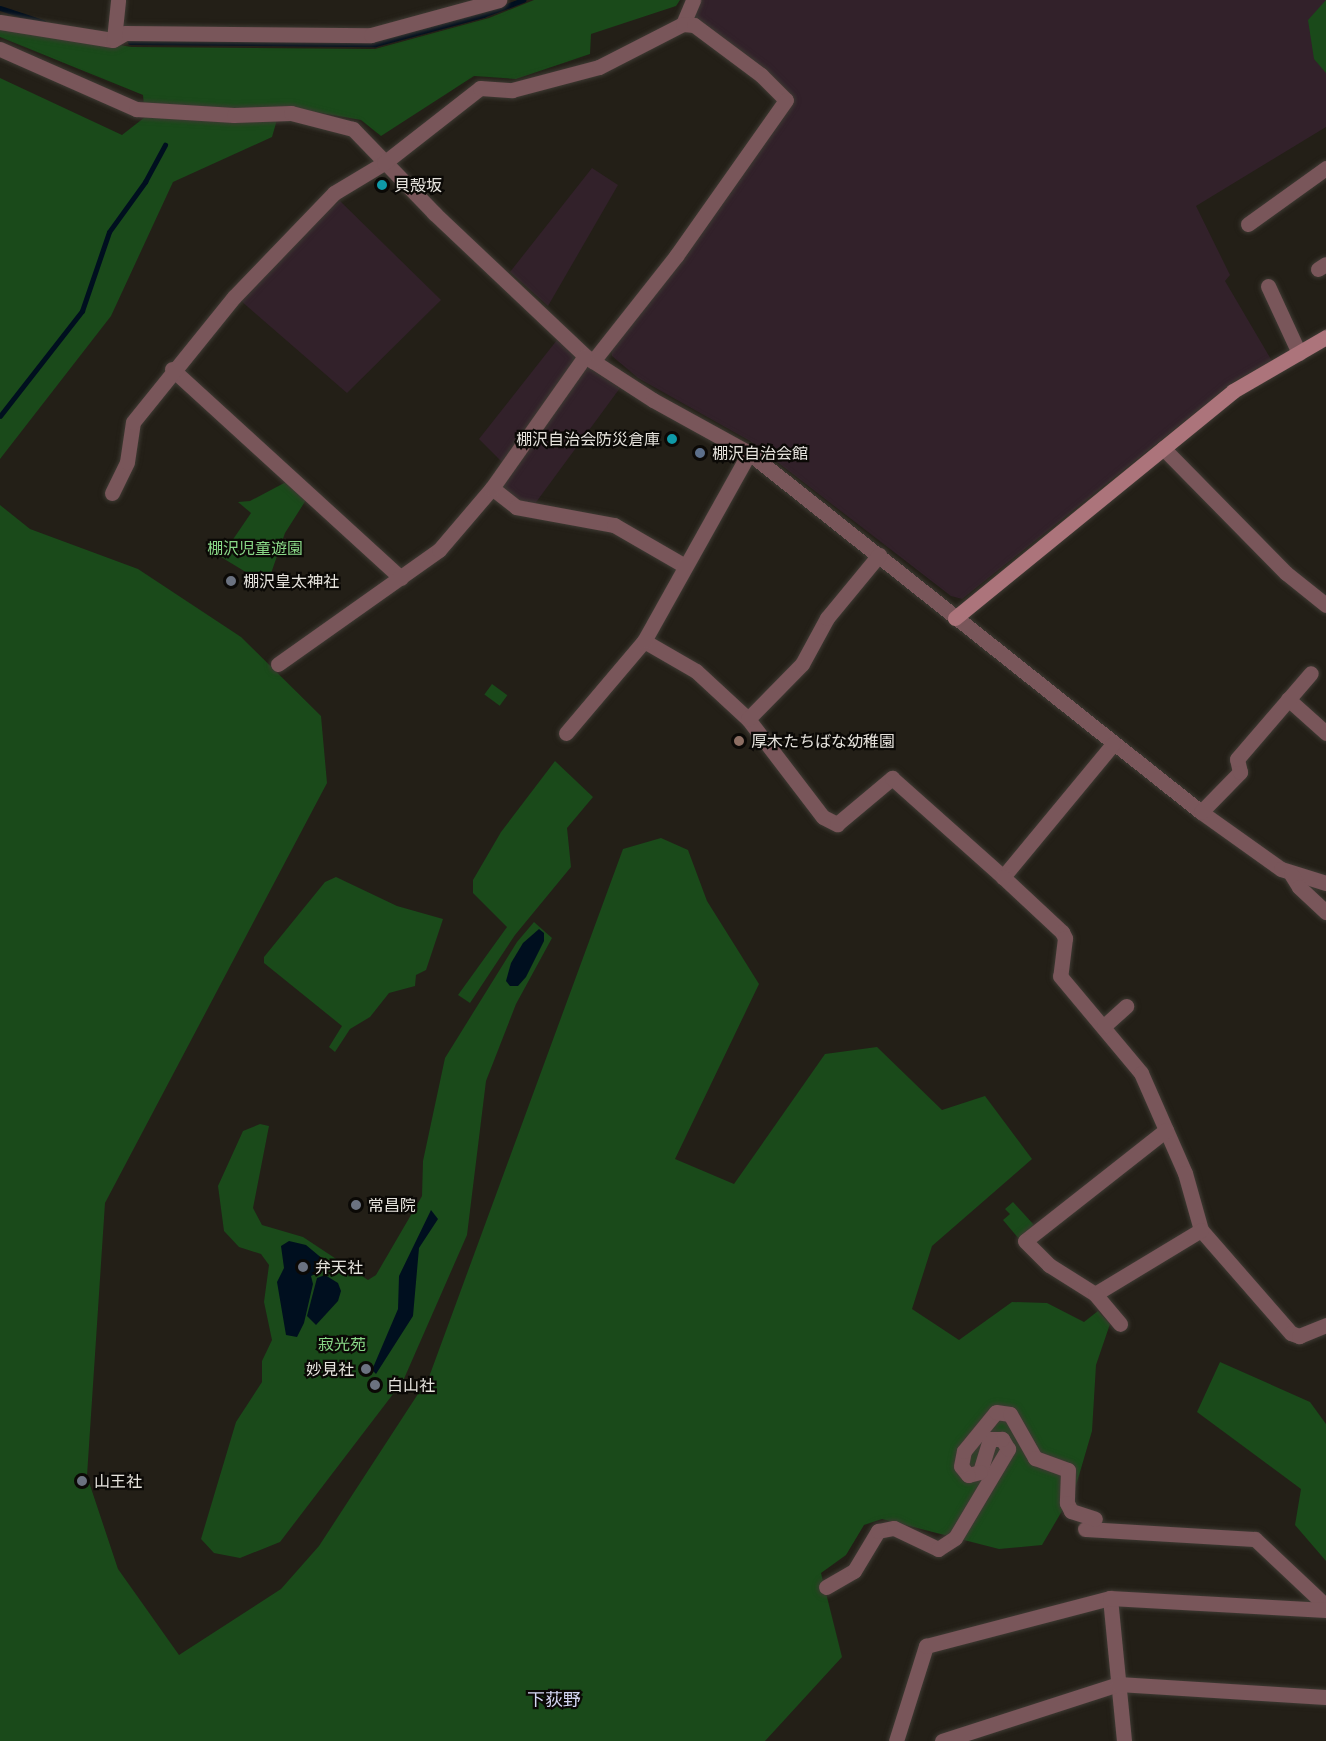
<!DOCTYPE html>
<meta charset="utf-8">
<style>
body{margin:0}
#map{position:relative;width:1326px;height:1741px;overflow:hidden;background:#231f17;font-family:Ubuntu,"Noto Sans JP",sans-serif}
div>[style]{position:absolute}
.industrial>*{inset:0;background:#32212a}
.green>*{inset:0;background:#1a4a1a;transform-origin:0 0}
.water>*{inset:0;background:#000f1f}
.stream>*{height:4.5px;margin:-2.25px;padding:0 2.25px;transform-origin:2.25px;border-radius:2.25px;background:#000f1f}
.roads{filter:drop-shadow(0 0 2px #3e3a33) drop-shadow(0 0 2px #3e3a33)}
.street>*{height:15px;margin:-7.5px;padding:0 7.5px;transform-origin:7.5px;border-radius:7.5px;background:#79565a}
.secondary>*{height:15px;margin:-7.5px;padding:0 7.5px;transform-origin:7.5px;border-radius:7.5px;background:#ac747b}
.dots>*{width:16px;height:16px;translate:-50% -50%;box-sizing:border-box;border:3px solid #0b0906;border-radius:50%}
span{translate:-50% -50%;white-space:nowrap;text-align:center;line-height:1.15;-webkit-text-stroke:4.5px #0b0906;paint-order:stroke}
.poi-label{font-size:16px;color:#e5e2dc}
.left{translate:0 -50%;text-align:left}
.right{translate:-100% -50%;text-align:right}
.park-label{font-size:16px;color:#89d887}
.neighbourhood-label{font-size:18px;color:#d4d6f3}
</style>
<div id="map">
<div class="industrial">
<div style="clip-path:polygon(698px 0,1326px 0,1326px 127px,1196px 206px,1230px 275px,1225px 281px,1272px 361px,1235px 381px,962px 599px,951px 596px,750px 441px,638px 378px,612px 356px,611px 348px,746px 162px,765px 144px,794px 100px,767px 71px,693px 18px)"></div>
<div style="clip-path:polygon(592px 168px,618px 185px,548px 306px,510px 272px)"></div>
<div style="clip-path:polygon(340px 201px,441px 300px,347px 393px,240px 300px,314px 221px)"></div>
<div style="clip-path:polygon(557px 340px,574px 355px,575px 364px,505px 465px,479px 439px)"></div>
<div style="clip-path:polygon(586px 366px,620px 388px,534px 505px,518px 502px,501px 489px,502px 484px)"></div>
</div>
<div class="green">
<div style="clip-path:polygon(534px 0,680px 0,676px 6px,591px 34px,590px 54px,516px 79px,474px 76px,381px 136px,361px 120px,281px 106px,272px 137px,173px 182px,111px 316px,0 459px,0 78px,122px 135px,145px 117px,143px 95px,0 37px,0 27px,132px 47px,375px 49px,489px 18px)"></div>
<div style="clip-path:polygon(1326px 0,1326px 73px,1314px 59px,1308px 20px)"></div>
<div style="clip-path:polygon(286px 482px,306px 500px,285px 533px,267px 585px,221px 557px,251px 513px,238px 502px,250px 501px)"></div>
<div style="clip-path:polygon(0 505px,30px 529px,138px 569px,241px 637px,321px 716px,327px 783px,105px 1203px,87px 1476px,118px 1569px,179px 1655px,281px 1589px,319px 1546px,429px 1377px,623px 849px,661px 838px,688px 850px,707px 901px,759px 984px,675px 1159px,734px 1184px,825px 1054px,877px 1047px,942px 1110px,985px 1096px,1032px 1159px,932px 1246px,912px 1309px,959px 1340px,1012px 1302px,1047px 1303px,1084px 1322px,1098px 1311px,1110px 1324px,1096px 1365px,1092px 1431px,1075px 1489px,1042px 1545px,999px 1549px,882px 1519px,864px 1525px,846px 1555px,821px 1573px,842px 1657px,765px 1741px,0 1741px)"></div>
<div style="left:492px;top:684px;width:19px;height:13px;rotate:36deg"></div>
<div style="clip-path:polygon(555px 761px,593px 797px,567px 828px,571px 867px,515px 935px,470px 1003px,458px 995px,507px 927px,473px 893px,473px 880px,501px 832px)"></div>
<div style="clip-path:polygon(336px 877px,397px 906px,443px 919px,426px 970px,416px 975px,415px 986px,389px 993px,370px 1017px,350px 1029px,335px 1052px,329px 1047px,342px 1026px,264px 963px,264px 957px,325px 882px)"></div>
<div style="clip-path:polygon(534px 922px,552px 938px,516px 1004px,486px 1081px,467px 1235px,403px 1381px,280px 1542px,240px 1558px,214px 1553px,201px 1539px,236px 1422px,262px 1382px,262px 1361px,272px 1340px,264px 1302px,269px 1265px,261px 1254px,239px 1247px,224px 1231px,218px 1186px,243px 1131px,260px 1124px,269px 1126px,253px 1208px,262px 1225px,303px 1237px,368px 1280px,376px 1275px,422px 1196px,423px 1161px,445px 1058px,517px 942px)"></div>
<div style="clip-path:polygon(1013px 1202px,1034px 1225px,1019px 1239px,1003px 1220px,1010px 1214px,1005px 1209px)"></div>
<div style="clip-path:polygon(1220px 1362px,1310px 1402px,1326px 1424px,1326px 1561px,1295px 1525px,1301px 1489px,1197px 1412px)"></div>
</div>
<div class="water">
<div style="clip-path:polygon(539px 929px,544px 933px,544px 941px,526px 977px,518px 986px,510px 986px,506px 981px,511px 963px,523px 943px)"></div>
<div style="clip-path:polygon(431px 1210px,438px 1219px,419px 1248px,413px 1316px,376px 1374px,372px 1370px,398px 1309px,399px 1276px)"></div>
<div style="clip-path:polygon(289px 1241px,306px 1245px,324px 1260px,320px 1272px,311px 1276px,313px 1284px,304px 1323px,297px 1337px,286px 1335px,277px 1282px,284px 1268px,281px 1246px)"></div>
<div style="clip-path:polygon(325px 1275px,338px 1283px,341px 1291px,338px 1301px,316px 1325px,307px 1316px,317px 1278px)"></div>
</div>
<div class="stream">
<div style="left:0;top:8px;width:45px;rotate:18deg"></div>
<div style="left:130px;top:42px;width:245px;rotate:0.5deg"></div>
<div style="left:375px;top:44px;width:112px;rotate:-15deg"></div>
<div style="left:483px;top:15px;width:43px;rotate:-20.6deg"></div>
<div style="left:0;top:416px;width:133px;rotate:-52deg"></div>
<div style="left:82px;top:311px;width:83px;rotate:-71.1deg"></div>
<div style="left:109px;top:232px;width:62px;rotate:-54.2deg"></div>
<div style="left:145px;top:182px;width:42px;rotate:-61.6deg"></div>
</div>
<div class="roads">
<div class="street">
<div style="left:0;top:22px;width:114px;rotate:9.1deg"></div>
<div style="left:113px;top:40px;width:14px;rotate:-30deg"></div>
<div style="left:125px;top:33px;width:246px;rotate:0.5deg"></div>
<div style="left:371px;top:35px;width:133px;rotate:-15.3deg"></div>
<div style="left:683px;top:24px;width:26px;rotate:-67deg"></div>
<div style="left:114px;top:39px;width:39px;rotate:-84deg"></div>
<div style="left:0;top:49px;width:149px;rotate:23.8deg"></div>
<div style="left:136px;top:109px;width:98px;rotate:3.5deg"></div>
<div style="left:234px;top:115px;width:57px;rotate:-2deg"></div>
<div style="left:291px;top:113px;width:64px;rotate:14.5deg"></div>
<div style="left:353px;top:129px;width:117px;rotate:46deg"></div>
<div style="left:434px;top:213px;width:208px;rotate:43.4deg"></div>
<div style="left:585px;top:356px;width:81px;rotate:32.9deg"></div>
<div style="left:653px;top:400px;width:110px;rotate:28.9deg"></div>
<div style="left:749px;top:453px;width:577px;rotate:38.46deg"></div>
<div style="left:1201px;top:812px;width:98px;rotate:35.5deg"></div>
<div style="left:1281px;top:869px;width:47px;rotate:17.3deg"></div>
<div style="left:1248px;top:224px;width:96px;rotate:-35.7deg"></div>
<div style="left:1318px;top:269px;width:9px;rotate:-32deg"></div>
<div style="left:1268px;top:286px;width:74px;rotate:65.2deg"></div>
<div style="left:172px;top:369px;width:310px;rotate:42.4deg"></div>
<div style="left:1163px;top:448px;width:175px;rotate:45.5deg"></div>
<div style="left:1286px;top:573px;width:51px;rotate:38.7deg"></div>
<div style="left:492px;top:488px;width:31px;rotate:38deg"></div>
<div style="left:516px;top:507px;width:100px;rotate:10.4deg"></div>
<div style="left:614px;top:525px;width:82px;rotate:30deg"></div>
<div style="left:112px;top:493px;width:34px;rotate:-64deg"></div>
<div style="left:127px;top:462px;width:40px;rotate:-81.5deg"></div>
<div style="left:133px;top:422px;width:161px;rotate:-51.1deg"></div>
<div style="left:234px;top:297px;width:144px;rotate:-46.1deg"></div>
<div style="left:334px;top:193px;width:58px;rotate:-31deg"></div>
<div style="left:384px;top:163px;width:122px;rotate:-38deg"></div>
<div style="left:480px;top:88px;width:32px;rotate:4deg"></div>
<div style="left:512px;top:90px;width:90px;rotate:-14.8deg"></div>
<div style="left:599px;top:67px;width:94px;rotate:-27.1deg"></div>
<div style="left:683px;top:24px;width:11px;rotate:5deg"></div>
<div style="left:694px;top:25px;width:84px;rotate:36.7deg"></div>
<div style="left:761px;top:75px;width:35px;rotate:45deg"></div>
<div style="left:786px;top:100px;width:191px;rotate:125.2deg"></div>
<div style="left:676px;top:256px;width:134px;rotate:128.3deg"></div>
<div style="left:644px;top:641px;width:60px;rotate:30deg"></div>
<div style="left:696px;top:671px;width:71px;rotate:42.7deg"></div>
<div style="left:748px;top:719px;width:123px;rotate:52.6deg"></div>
<div style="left:823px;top:817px;width:16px;rotate:27deg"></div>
<div style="left:837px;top:824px;width:72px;rotate:-39.9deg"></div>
<div style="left:892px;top:778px;width:149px;rotate:41.7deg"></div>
<div style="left:278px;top:664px;width:197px;rotate:-35.3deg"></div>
<div style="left:439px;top:550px;width:82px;rotate:-49.5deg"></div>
<div style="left:492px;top:488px;width:161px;rotate:-54.8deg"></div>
<div style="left:1288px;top:699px;width:51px;rotate:41.8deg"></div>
<div style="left:748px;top:719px;width:77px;rotate:-45.5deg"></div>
<div style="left:802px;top:664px;width:52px;rotate:-61.5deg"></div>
<div style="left:827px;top:618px;width:82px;rotate:-50.5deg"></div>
<div style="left:566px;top:733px;width:121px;rotate:-49.7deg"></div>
<div style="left:644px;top:641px;width:215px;rotate:-60.8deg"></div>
<div style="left:1113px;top:744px;width:173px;rotate:129.6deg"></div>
<div style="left:1003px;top:877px;width:81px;rotate:43deg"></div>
<div style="left:1062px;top:932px;width:7px;rotate:63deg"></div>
<div style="left:1065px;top:938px;width:38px;rotate:97deg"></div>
<div style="left:1060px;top:976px;width:126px;rotate:50.1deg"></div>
<div style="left:1141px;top:1073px;width:109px;rotate:66.3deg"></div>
<div style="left:1185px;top:1173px;width:59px;rotate:74.3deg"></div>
<div style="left:1201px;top:1230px;width:137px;rotate:48.9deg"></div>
<div style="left:1291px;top:1333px;width:9px;rotate:21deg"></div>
<div style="left:1299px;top:1336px;width:29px;rotate:-22deg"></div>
<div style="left:1201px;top:812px;width:56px;rotate:-45.7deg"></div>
<div style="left:1240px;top:772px;width:13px;rotate:-103deg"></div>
<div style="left:1237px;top:759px;width:113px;rotate:-49.3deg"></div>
<div style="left:1291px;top:874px;width:15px;rotate:58deg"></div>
<div style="left:1299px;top:887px;width:37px;rotate:43deg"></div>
<div style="left:1104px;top:1026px;width:30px;rotate:-42deg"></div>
<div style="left:1166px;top:1130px;width:179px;rotate:141.8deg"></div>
<div style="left:1025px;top:1241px;width:34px;rotate:45deg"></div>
<div style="left:1049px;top:1265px;width:54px;rotate:32.2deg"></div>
<div style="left:1095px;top:1294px;width:124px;rotate:-31.1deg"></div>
<div style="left:1095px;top:1294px;width:39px;rotate:50deg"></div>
<div style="left:1085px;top:1529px;width:170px;rotate:3.4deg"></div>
<div style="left:1255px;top:1539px;width:98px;rotate:43.3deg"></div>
<div style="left:826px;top:1587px;width:32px;rotate:-30deg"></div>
<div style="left:854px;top:1571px;width:47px;rotate:-59deg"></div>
<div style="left:878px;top:1531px;width:16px;rotate:-11deg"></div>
<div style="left:894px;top:1528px;width:49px;rotate:25.5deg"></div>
<div style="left:938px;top:1549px;width:20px;rotate:-33deg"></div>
<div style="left:955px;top:1538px;width:104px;rotate:-59.2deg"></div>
<div style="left:1008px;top:1449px;width:12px;rotate:-121deg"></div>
<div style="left:1002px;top:1439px;width:12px;rotate:180deg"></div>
<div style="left:990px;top:1439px;width:34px;rotate:107deg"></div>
<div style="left:980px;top:1472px;width:12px;rotate:166deg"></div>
<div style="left:968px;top:1475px;width:11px;rotate:-128deg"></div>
<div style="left:961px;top:1466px;width:15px;rotate:-79deg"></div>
<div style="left:964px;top:1451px;width:50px;rotate:-50.6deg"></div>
<div style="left:996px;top:1412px;width:14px;rotate:8deg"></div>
<div style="left:1010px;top:1414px;width:51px;rotate:60.4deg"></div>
<div style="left:1035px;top:1458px;width:35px;rotate:20deg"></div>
<div style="left:1068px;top:1470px;width:33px;rotate:92deg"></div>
<div style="left:1067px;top:1503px;width:9px;rotate:63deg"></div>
<div style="left:1071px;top:1511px;width:25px;rotate:18deg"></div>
<div style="left:1110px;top:1598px;width:144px;rotate:84.4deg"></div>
<div style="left:896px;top:1741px;width:100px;rotate:-72.5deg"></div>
<div style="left:926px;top:1646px;width:190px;rotate:-14.6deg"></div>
<div style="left:1110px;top:1598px;width:216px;rotate:3.2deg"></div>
<div style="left:942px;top:1741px;width:185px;rotate:-17.9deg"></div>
<div style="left:1118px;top:1684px;width:208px;rotate:3.6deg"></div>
</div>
<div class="secondary">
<div style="left:955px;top:618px;width:359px;rotate:-39.2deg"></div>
<div style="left:1233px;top:391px;width:108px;rotate:-30.1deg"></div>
</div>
</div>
<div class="dots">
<div style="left:382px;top:185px;background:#0f9aa8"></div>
<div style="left:672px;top:439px;background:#0f9aa8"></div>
<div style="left:700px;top:453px;background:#5c6f8a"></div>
<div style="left:231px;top:581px;background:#6b7280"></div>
<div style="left:739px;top:741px;background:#8d6e63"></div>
<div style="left:356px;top:1205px;background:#6b7280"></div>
<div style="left:303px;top:1267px;background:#6b7280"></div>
<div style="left:366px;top:1369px;background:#6b7280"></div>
<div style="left:375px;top:1385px;background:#6b7280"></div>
<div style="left:82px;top:1481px;background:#6b7280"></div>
</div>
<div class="poi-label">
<span class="left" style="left:394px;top:185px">貝殻坂</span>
<span class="right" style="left:660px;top:439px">棚沢自治会防災倉庫</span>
<span class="left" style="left:712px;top:453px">棚沢自治会館</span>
<span class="left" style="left:243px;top:581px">棚沢皇太神社</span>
<span class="left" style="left:751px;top:741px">厚木たちばな幼稚園</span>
<span class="left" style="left:368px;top:1205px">常昌院</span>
<span class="left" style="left:315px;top:1267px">弁天社</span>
<span class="right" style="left:354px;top:1369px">妙見社</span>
<span class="left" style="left:387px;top:1385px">白山社</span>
<span class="left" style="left:94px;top:1481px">山王社</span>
</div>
<div class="park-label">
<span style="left:255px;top:548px">棚沢児童遊園</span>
<span style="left:342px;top:1344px">寂光苑</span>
</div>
<div class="neighbourhood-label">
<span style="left:554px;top:1699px">下荻野</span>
</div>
</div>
